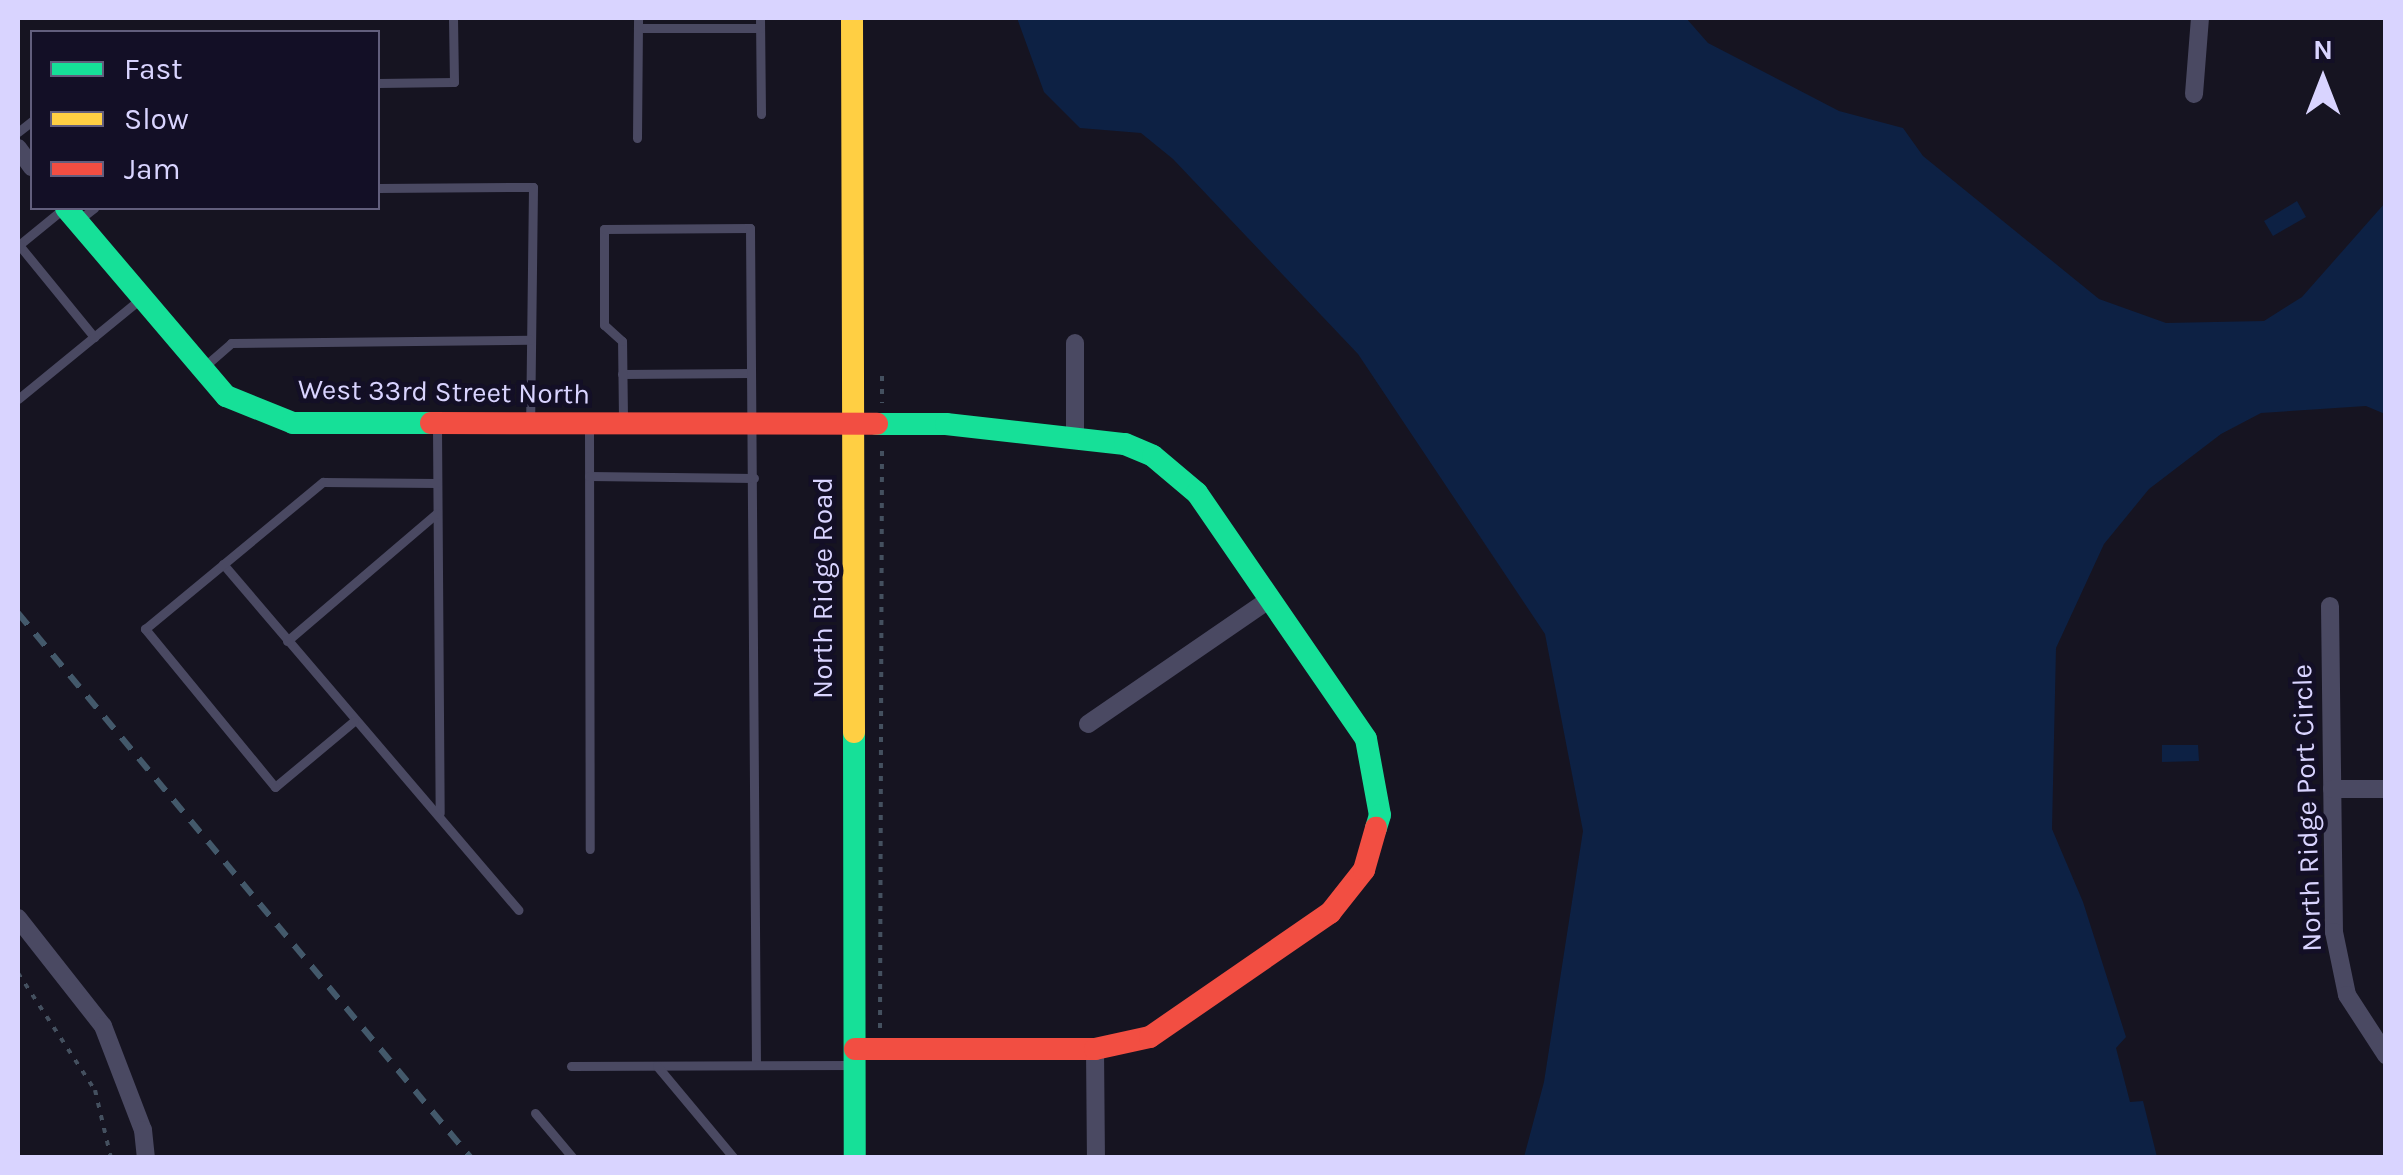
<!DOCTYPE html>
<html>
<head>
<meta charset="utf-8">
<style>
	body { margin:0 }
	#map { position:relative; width:2403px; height:1175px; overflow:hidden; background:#161421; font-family:Karla,sans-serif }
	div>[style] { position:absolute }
	.water>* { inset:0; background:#0d2144 }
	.path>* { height:4px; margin-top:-2px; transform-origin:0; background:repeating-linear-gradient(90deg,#44505f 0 5px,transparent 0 13px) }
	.lane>* { height:9px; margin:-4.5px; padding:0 4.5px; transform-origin:4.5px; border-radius:4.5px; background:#4a4962 }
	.street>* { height:18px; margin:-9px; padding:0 9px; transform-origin:9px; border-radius:9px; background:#4a4962 }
	.fast>* { height:22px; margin:-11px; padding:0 11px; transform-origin:11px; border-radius:11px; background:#16e098 }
	.slow>* { height:22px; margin:-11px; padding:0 11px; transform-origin:11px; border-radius:11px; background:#ffcf43 }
	.jam>* { height:22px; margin:-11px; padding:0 11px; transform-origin:11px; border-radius:11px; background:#f24e42 }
	.rail>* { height:6px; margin-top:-3px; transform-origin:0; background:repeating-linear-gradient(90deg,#43596b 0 15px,transparent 0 27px) }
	span { translate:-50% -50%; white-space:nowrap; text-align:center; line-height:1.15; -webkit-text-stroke:9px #130f26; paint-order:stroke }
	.street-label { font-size:28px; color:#d9d4ff }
	.frame { position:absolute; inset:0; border:20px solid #d9d4ff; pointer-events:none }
	.legend { position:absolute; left:30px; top:30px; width:350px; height:180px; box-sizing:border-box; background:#130f26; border:2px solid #625e7d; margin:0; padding:12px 18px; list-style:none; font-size:30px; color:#d9d4ff }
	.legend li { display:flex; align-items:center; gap:20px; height:50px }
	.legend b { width:50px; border:2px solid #625e7d }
	.north { position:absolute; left:2273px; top:30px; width:100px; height:100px; -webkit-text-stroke:8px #130f26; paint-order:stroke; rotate:0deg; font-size:28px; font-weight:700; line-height:40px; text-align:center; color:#d9d4ff }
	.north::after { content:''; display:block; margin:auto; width:35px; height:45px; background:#d9d4ff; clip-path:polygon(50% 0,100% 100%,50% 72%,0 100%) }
</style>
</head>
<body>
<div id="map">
	<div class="water">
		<div style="clip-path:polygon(1017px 18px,1686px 18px,1708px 43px,1839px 111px,1903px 128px,1923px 156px,2099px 299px,2166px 323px,2264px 321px,2302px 297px,2385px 203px,2385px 414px,2366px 406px,2261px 413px,2221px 434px,2149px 489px,2104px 544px,2056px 648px,2052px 829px,2083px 902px,2126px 1037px,2116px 1048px,2130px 1102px,2143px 1101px,2157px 1157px,1524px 1157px,1544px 1082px,1583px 831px,1545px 634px,1358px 354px,1173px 159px,1141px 133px,1080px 128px,1044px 92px)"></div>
		<div style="clip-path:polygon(2297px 201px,2306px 217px,2273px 236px,2264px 221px)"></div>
		<div style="clip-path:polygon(2162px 745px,2198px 745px,2199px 761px,2162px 762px)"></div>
	</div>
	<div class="path">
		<div style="left:882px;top:376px;width:27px;rotate:90deg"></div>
		<div style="left:18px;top:973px;width:140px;rotate:56.7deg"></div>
		<div style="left:95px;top:1090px;width:70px;rotate:76.8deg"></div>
		<div style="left:880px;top:1028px;width:581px;rotate:-89.8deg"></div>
	</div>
	<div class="lane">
		<div style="left:760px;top:18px;width:96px;rotate:89.4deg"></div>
		<div style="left:638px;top:28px;width:122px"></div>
		<div style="left:378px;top:83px;width:76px;rotate:-0.8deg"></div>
		<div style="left:454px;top:82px;width:64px;rotate:-90.9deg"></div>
		<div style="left:18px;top:132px;width:18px;rotate:-38deg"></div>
		<div style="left:637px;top:138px;width:120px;rotate:-89.5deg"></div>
		<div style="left:378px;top:188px;width:155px;rotate:-0.4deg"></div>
		<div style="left:533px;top:187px;width:236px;rotate:90.7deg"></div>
		<div style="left:63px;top:209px;width:57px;rotate:140.7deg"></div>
		<div style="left:19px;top:245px;width:119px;rotate:50.8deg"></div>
		<div style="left:80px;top:219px;width:18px;rotate:-38deg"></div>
		<div style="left:206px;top:365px;width:33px;rotate:-41deg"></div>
		<div style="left:231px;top:343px;width:299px;rotate:-0.6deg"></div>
		<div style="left:622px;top:374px;width:129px;rotate:-0.4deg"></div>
		<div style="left:18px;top:399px;width:156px;rotate:-39.3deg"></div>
		<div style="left:623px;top:419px;width:78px;rotate:-90.7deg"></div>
		<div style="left:622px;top:341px;width:24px;rotate:-138deg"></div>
		<div style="left:604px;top:325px;width:96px;rotate:-90deg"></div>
		<div style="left:604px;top:229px;width:146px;rotate:-0.4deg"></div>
		<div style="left:750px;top:228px;width:837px;rotate:89.59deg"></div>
		<div style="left:589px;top:427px;width:422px;rotate:89.9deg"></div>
		<div style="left:437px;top:428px;width:385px;rotate:89.6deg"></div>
		<div style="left:589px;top:476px;width:165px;rotate:0.7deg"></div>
		<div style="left:223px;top:564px;width:455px;rotate:49.5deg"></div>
		<div style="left:287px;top:641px;width:197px;rotate:-40.5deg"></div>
		<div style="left:354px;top:721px;width:103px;rotate:140.1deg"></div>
		<div style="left:275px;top:787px;width:205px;rotate:-129.4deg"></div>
		<div style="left:145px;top:629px;width:231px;rotate:-39.6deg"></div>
		<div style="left:323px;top:482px;width:114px;rotate:0.5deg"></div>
		<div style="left:571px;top:1066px;width:282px;rotate:-0.2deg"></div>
		<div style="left:657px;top:1066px;width:120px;rotate:50.1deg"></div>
		<div style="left:535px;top:1113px;width:59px;rotate:49.8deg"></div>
	</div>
	<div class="street">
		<div style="left:2194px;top:94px;width:76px;rotate:-85.5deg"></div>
		<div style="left:18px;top:148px;width:24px;rotate:54deg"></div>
		<div style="left:1075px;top:343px;width:93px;rotate:90deg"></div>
		<div style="left:2330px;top:606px;width:326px;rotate:89.3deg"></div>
		<div style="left:2334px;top:932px;width:64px;rotate:78.3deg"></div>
		<div style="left:2347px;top:995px;width:72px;rotate:57deg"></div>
		<div style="left:1088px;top:724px;width:221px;rotate:-34.5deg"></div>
		<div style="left:2332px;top:789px;width:54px"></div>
		<div style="left:18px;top:918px;width:137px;rotate:51.8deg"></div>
		<div style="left:103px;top:1026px;width:111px;rotate:69deg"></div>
		<div style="left:143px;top:1130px;width:28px;rotate:84deg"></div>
		<div style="left:1095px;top:1049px;width:109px;rotate:89.5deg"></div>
	</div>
	<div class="fast">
		<div style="left:66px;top:208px;width:247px;rotate:49.6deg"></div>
		<div style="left:226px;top:396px;width:72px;rotate:21.9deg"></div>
		<div style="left:293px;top:423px;width:138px"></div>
		<div style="left:877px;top:424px;width:69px"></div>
		<div style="left:946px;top:424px;width:180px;rotate:6.4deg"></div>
		<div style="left:1125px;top:444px;width:30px;rotate:23deg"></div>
		<div style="left:1153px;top:456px;width:57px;rotate:40.1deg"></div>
		<div style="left:1197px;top:493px;width:298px;rotate:55.5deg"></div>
		<div style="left:1366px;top:739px;width:77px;rotate:79.6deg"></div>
		<div style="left:1380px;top:815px;width:14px;rotate:107deg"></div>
		<div style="left:854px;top:732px;width:426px;rotate:89.9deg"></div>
	</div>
	<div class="slow">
		<div style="left:852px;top:18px;width:714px;rotate:89.84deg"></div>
	</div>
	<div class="jam">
		<div style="left:431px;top:423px;width:446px;rotate:0.1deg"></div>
		<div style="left:855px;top:1049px;width:240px"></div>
		<div style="left:1095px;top:1049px;width:56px;rotate:-12.3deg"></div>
		<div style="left:1150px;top:1037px;width:219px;rotate:-34.6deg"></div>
		<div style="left:1330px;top:913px;width:55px;rotate:-51.7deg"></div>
		<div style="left:1364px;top:870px;width:44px;rotate:-74.1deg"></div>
	</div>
	<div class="rail">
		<div style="left:18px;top:613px;width:709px;rotate:50.27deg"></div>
	</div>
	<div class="street-label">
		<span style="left:444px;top:392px;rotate:1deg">West 33rd Street North</span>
		<span style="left:823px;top:588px;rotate:-90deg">North Ridge Road</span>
		<span style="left:2307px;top:808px;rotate:-92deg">North Ridge Port Circle</span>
	</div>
	<div class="frame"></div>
	<ul class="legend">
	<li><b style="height:12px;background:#16e098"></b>Fast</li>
	<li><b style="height:12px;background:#ffcf43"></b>Slow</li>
	<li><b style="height:12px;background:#f24e42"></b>Jam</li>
	</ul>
	<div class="north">N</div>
</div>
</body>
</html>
